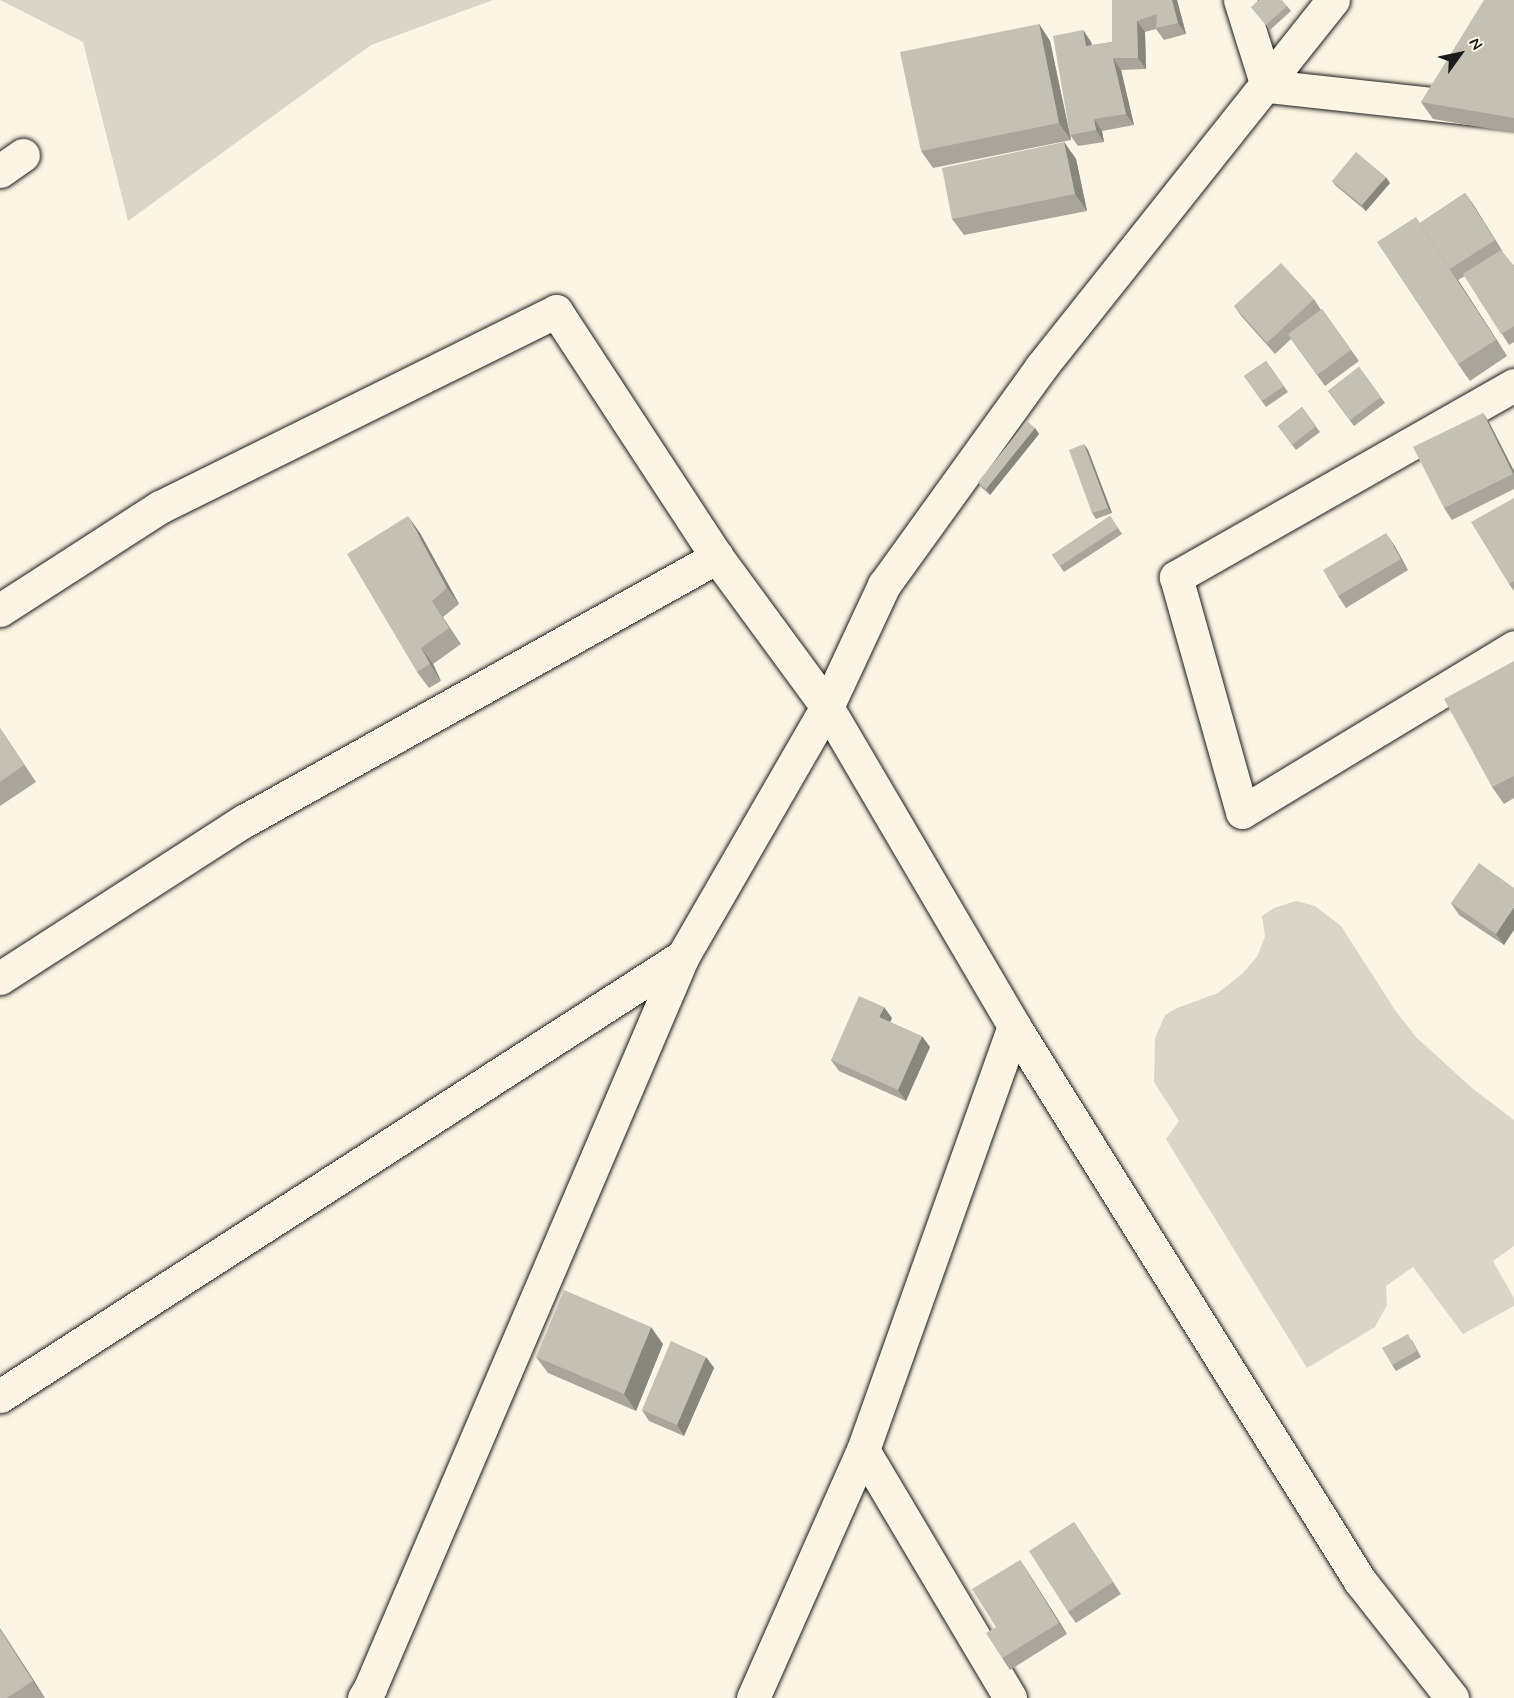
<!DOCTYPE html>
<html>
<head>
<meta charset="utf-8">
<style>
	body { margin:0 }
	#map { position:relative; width:1514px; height:1698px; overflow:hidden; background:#fcf5e5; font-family:Mynerve,sans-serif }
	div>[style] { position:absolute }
	.green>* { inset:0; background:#dbd5c8 }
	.roads { filter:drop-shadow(0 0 2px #1c1c1c) drop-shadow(0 0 2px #1c1c1c) }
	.street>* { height:33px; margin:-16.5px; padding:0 16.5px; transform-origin:16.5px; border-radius:16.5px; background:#fcf5e5 }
	.wall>* { inset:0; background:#a9a59a }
	.shaded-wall>* { inset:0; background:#89867d }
	.building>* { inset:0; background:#c4c0b3 }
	span { translate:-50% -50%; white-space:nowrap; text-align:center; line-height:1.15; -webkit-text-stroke:4.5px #fcf5e5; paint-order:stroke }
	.north { position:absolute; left:1430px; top:24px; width:60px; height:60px; -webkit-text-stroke:4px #fcf5e5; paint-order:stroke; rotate:57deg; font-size:16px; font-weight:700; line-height:24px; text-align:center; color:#1c1c1c }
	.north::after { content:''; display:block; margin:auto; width:21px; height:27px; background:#1c1c1c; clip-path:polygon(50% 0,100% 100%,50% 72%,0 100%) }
</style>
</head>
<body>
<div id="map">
	<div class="green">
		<div style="clip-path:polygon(0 0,493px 0,371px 45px,128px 221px,83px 42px)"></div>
		<div style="clip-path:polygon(1296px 901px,1315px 906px,1341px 926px,1395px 1010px,1416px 1037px,1472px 1088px,1514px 1120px,1514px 1246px,1493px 1261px,1514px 1298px,1514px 1306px,1463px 1334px,1413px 1267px,1386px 1286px,1387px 1305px,1375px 1327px,1307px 1368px,1166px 1139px,1179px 1121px,1154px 1082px,1155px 1038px,1165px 1015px,1177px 1008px,1218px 993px,1243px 973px,1258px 955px,1265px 936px,1262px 916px,1274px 908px)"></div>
	</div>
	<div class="roads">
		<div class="street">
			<div style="left:1240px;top:0;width:90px;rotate:72.6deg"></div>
			<div style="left:1267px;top:86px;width:248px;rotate:6.2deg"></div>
			<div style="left:0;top:171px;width:28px;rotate:-35deg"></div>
			<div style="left:1514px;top:385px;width:389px;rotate:150.4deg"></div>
			<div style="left:1176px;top:577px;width:244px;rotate:74.3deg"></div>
			<div style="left:1242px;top:812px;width:318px;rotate:-31.2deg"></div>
			<div style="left:0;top:610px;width:190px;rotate:-32.8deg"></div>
			<div style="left:160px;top:507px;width:442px;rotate:-26.3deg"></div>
			<div style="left:556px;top:311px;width:294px;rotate:56.8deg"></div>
			<div style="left:717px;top:557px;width:186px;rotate:53.7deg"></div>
			<div style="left:827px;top:707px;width:370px;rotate:59.6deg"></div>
			<div style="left:1014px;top:1026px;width:654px;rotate:58.06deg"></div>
			<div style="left:1360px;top:1581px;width:149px;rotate:51.8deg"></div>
			<div style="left:0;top:978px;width:290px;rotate:-32.8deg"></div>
			<div style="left:244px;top:821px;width:542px;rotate:-29.17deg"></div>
			<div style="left:0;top:1396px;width:812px;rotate:-32.79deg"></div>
			<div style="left:863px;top:1450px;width:288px;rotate:59.3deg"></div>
			<div style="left:364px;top:1698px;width:12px;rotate:-59deg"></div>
			<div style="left:370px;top:1688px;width:796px;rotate:-66.85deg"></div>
			<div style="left:683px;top:956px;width:288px;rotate:-60deg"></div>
			<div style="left:827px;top:707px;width:135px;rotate:-65deg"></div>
			<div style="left:884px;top:585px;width:269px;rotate:-54.2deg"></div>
			<div style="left:1041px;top:367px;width:469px;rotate:-51.5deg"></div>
			<div style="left:753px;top:1698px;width:271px;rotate:-66.1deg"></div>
			<div style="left:863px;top:1450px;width:450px;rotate:-70.4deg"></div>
		</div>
	</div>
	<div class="wall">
		<div style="clip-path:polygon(1112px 0,1177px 0,1186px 34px,1164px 40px,1156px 29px,1145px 32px,1146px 69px,1121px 70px,1134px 125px,1102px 131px,1104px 142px,1078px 146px,1070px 135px,1083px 30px,1091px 42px,1092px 45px,1112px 42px)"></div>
		<div style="clip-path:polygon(1514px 0,1514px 133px,1433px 119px,1421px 102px)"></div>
		<div style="clip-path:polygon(1287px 6px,1291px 11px,1270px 30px,1251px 7px)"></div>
		<div style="clip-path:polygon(1039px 24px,1050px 41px,1071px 140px,933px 168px,921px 151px)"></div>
		<div style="clip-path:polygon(1064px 142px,1076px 159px,1087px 211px,964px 235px,952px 219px)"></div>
		<div style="clip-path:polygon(1332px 181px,1390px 183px,1366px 211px,1336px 186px)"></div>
		<div style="clip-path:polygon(1465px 193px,1503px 252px,1502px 252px,1514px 266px,1514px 342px,1509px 345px,1465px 276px,1458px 280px,1507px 356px,1470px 381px,1458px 364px,1420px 223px)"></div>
		<div style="clip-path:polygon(1314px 299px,1321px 310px,1322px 309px,1359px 361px,1325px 386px,1291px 339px,1275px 354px,1242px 317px,1234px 306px)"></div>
		<div style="clip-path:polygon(1266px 361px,1288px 392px,1266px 407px,1244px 376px)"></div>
		<div style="clip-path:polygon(1359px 367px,1385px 403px,1354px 426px,1328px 391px)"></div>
		<div style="clip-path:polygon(1302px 407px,1320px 432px,1296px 450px,1278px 426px)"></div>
		<div style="clip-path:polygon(1483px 413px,1490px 424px,1514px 471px,1514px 489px,1452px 520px,1444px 508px)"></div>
		<div style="clip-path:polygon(1035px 428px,1039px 434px,990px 495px,982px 488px,978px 482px)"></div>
		<div style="clip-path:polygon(1084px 444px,1088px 450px,1112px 513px,1096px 519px,1092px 513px)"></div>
		<div style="clip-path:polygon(1514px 498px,1514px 591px,1509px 584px)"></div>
		<div style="clip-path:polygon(1110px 516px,1122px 534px,1064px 572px,1052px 555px)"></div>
		<div style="clip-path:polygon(420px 533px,459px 604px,443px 617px,461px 644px,433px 664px,441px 681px,429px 688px,417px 672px)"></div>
		<div style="clip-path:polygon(1394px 545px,1408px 570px,1346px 608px,1338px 596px)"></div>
		<div style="clip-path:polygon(1514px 661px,1514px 798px,1504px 804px,1492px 787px)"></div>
		<div style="clip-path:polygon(0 728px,36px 782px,0 806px)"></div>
		<div style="clip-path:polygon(1514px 888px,1504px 945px,1459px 915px,1451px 903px)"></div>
		<div style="clip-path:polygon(892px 1018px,890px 1022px,930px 1047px,906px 1101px,839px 1071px,831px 1060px)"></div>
		<div style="clip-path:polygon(1412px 1340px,1421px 1357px,1396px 1371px,1392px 1365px)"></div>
		<div style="clip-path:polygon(663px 1344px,636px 1411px,548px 1373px,536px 1357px)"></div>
		<div style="clip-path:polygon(706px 1357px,714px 1368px,684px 1436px,649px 1421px,642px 1410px)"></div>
		<div style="clip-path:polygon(1074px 1522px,1121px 1594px,1076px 1623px,1068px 1612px)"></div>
		<div style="clip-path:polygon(1020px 1560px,1067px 1634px,1010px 1670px,1002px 1658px,996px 1627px)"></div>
		<div style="clip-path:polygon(0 1628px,45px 1698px,0 1698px)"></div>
	</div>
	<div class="shaded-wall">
		<div style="clip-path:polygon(1172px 0,1177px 0,1186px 34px,1178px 23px)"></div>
		<div style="clip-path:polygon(1137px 21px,1145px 32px,1146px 69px,1138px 58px)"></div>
		<div style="clip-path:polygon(1039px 24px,1050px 41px,1071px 140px,1059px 123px)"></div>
		<div style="clip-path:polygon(1083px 30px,1091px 42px,1094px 57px,1086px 46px)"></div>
		<div style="clip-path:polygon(1113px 58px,1121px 70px,1134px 125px,1126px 114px)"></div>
		<div style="clip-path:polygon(1094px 119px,1102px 131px,1104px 142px,1096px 130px)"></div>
		<div style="clip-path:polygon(1064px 142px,1076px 159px,1087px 211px,1075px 194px)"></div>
		<div style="clip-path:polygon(1386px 177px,1390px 183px,1366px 211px,1362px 205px)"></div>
		<div style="clip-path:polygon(1465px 193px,1473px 204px,1503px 252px,1495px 240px)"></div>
		<div style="clip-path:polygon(1450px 269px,1458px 280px,1507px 356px,1496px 340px)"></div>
		<div style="clip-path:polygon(1483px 413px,1490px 424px,1514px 471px,1514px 475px)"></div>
		<div style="clip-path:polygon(1035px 428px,1039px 434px,990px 495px,986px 489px)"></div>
		<div style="clip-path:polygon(1084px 444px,1088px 450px,1112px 513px,1108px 508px)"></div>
		<div style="clip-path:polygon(408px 516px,420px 533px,459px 604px,447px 588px)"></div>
		<div style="clip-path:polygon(1386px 533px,1394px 545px,1408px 570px,1401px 559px)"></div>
		<div style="clip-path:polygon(421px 648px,433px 664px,441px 681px,430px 664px)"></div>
		<div style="clip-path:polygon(1514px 907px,1514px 930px,1504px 945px,1496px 934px)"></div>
		<div style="clip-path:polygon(884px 1007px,892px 1018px,887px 1028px,879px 1017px)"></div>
		<div style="clip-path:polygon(922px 1036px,930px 1047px,906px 1101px,898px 1090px)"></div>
		<div style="clip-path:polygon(651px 1327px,663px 1344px,636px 1411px,624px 1394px)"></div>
		<div style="clip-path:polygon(706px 1357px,714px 1368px,684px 1436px,677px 1425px)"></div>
		<div style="clip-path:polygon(1020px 1560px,1028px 1572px,1067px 1634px,1059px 1623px)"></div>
		<div style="clip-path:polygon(0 1628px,45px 1698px,33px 1681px)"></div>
	</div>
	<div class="building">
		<div style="clip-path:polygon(1112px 0,1172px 0,1178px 23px,1156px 28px,1157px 14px,1137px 21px,1138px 58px,1113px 58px,1126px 114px,1094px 119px,1096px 130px,1070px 135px,1053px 36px,1083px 30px,1086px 46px,1112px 42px)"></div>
		<div style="clip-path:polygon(1259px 0,1282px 0,1287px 6px,1266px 25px,1251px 7px)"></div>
		<div style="clip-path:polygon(1484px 0,1514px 0,1514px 118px,1421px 102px)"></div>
		<div style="clip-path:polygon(1039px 24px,1059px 123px,921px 151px,900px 52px)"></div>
		<div style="clip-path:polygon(1064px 142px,1075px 194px,952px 219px,942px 168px)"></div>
		<div style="clip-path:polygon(1356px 152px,1386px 177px,1362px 205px,1332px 181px)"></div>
		<div style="clip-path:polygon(1465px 193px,1495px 240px,1450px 269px,1420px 223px)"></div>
		<div style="clip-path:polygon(1416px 217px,1496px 340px,1458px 364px,1377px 242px)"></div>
		<div style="clip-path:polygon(1501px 250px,1514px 266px,1514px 326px,1501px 334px,1463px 274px)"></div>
		<div style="clip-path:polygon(1281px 263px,1314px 299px,1267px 343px,1234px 306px)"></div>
		<div style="clip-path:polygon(1322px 309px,1351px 350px,1317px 375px,1288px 334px)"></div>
		<div style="clip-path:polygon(1266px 361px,1284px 386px,1262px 401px,1244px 376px)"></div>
		<div style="clip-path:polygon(1359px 367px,1381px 397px,1350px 420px,1328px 391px)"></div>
		<div style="clip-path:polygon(1302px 407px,1316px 426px,1292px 445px,1278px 426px)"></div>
		<div style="clip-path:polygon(1483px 413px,1513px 474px,1444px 508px,1413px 447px)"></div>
		<div style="clip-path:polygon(1027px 421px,1035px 428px,986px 489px,978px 482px)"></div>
		<div style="clip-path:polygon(1084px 444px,1108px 508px,1092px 513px,1069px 450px)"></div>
		<div style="clip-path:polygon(1514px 498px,1514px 581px,1509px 584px,1471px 522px)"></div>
		<div style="clip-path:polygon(408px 516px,447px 588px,432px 601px,449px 628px,421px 648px,430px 664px,417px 672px,347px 554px)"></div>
		<div style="clip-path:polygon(1110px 516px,1118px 528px,1060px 566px,1052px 555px)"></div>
		<div style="clip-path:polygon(1386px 533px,1401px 559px,1338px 596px,1323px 570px)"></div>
		<div style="clip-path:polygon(1514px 661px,1514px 776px,1492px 787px,1444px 699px)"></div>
		<div style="clip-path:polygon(0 729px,24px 765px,0 782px)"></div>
		<div style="clip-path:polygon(1479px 863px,1514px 888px,1514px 907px,1496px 934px,1451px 903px)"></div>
		<div style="clip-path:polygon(859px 996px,884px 1007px,879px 1017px,922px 1036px,898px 1090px,831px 1060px)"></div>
		<div style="clip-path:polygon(564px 1290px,651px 1327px,624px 1394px,536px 1357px)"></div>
		<div style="clip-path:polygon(1408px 1334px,1417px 1351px,1392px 1365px,1382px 1348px)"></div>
		<div style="clip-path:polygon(671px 1341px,706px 1357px,677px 1425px,642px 1410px)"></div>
		<div style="clip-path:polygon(1074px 1522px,1113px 1582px,1068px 1612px,1029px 1551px)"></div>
		<div style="clip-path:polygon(1020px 1560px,1059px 1623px,1002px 1658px,986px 1633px,996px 1627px,972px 1589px)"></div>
		<div style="clip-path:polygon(0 1630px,33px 1681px,7px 1698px,0 1698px)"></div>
	</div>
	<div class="north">N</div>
</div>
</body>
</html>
